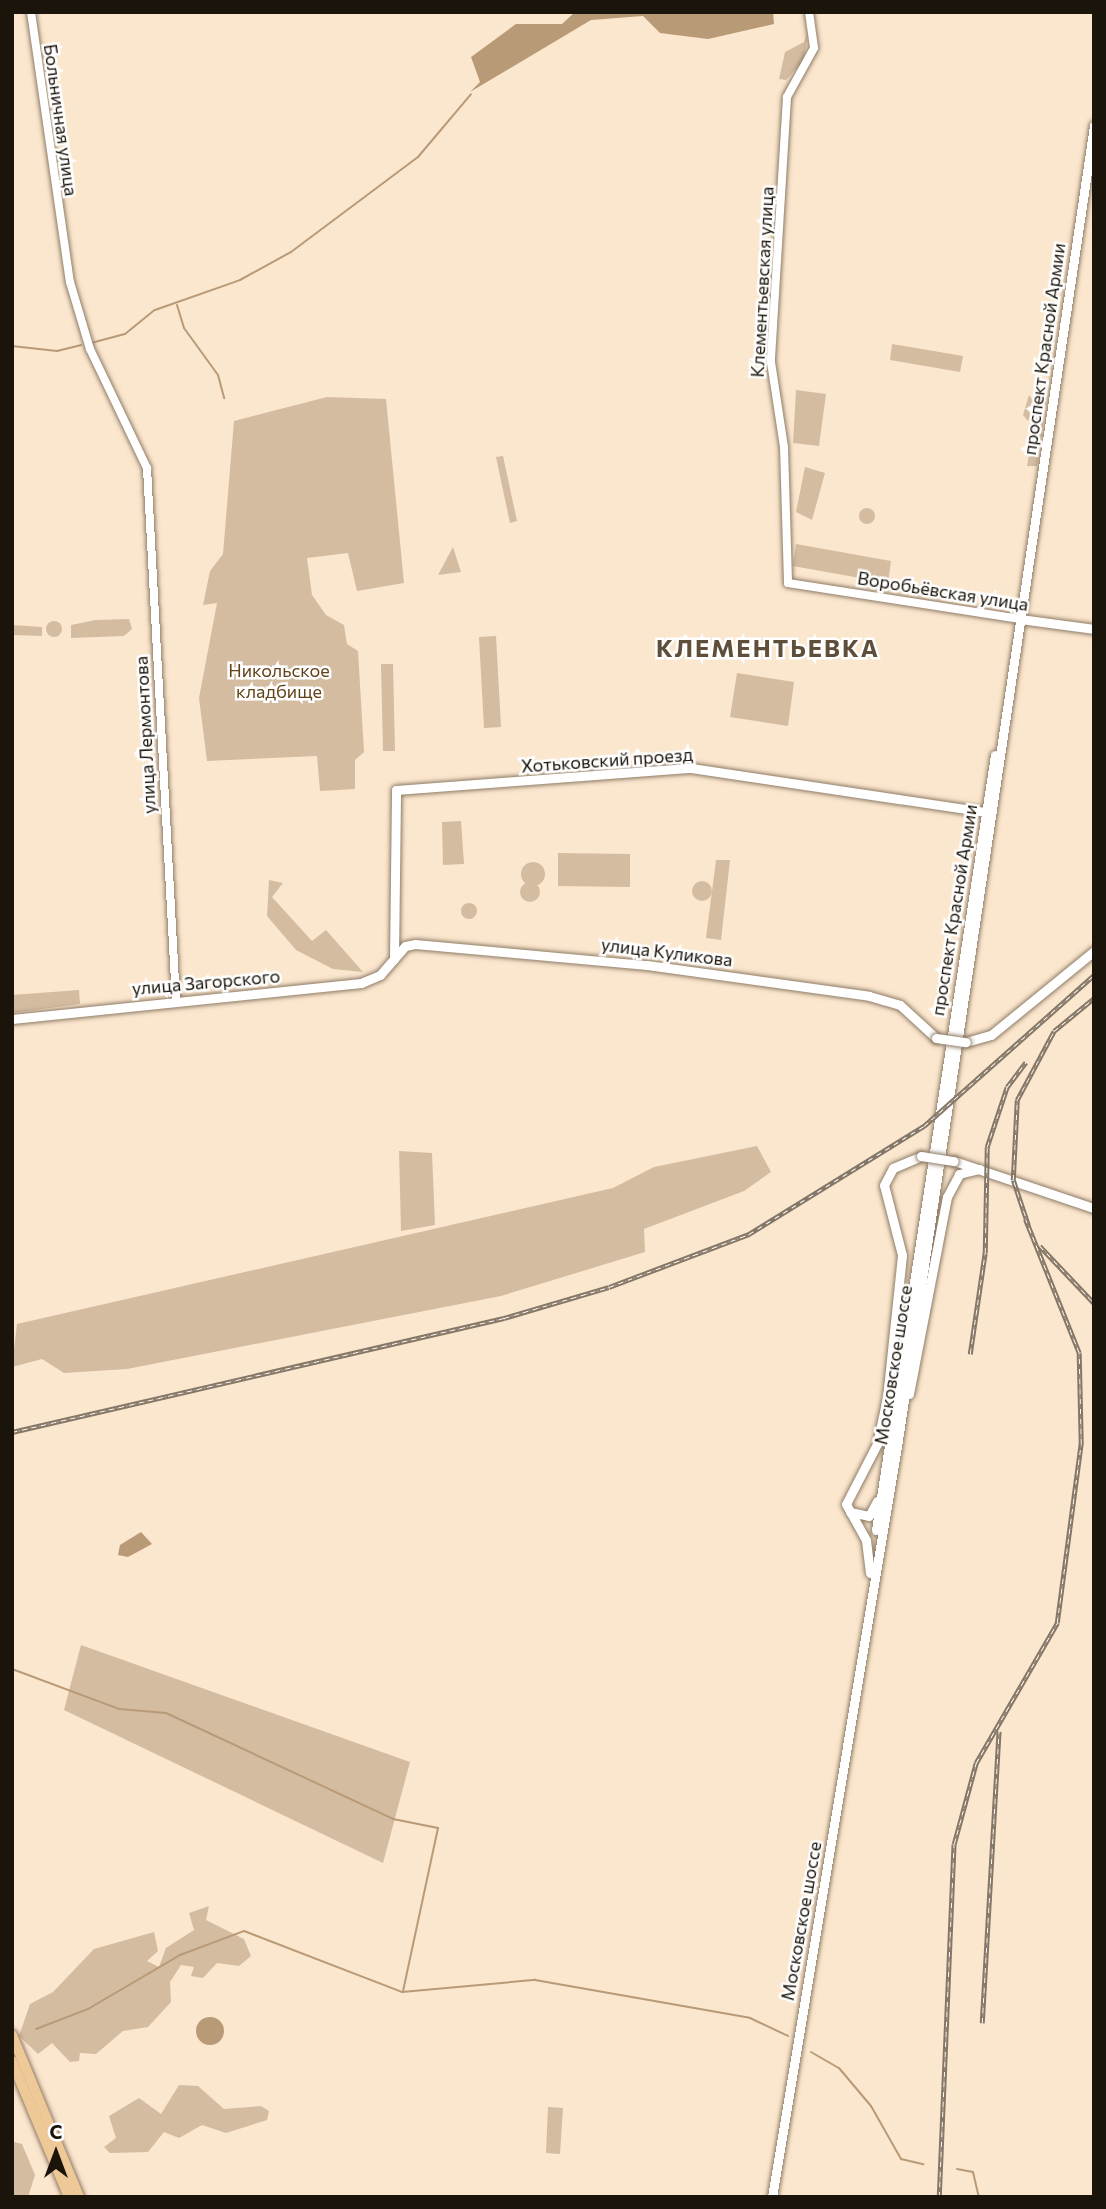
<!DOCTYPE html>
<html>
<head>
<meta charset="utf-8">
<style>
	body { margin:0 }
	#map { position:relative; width:1106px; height:2209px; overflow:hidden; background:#fbe6ce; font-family:Commissioner,sans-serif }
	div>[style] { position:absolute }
	.green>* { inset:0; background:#d4bca1 }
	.round { border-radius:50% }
	.water>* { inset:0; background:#b99a77 }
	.stream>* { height:2px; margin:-1px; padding:0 1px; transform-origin:1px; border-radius:1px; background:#b99a77 }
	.roads { filter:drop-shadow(0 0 2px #8f7c66) drop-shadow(0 0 2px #8f7c66) }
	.tertiary>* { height:8px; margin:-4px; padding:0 4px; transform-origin:4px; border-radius:4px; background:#fff }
	.secondary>* { height:9px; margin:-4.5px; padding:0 4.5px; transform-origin:4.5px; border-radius:4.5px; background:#fff }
	.primary>* { height:10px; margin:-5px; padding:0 5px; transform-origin:5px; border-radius:5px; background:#efc897 }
	.rail>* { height:4.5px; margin-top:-2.25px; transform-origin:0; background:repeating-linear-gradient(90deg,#fff 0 5px,#857767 0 10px); box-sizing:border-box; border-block:2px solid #857767 }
	.bridges { filter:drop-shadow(0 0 2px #8f7c66) drop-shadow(0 0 2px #8f7c66) }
	.secondary-bridge>* { height:9px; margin:-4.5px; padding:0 4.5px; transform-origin:4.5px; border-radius:4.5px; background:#fff }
	span { translate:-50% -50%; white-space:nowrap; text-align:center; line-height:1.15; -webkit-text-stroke:5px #fff; paint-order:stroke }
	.street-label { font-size:18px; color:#1b140b }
	.park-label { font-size:18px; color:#624218 }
	.district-label { font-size:24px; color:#5f4e39; font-weight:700; letter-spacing:2px }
	.frame { position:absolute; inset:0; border:14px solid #1b140b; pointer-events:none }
	.north { position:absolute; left:21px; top:2118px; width:70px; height:70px; -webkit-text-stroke:5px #fff; paint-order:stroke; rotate:0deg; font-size:19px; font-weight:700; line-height:28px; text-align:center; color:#1b140b }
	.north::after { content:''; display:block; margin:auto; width:24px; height:32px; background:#1b140b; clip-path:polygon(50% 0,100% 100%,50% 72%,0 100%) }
</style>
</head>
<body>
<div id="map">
	<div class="green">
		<div style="clip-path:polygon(808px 32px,804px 60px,786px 80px,779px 79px,785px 52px,804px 42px)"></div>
		<div style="clip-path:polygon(892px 344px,963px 356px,960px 372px,890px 360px)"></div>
		<div style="clip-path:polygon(796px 390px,826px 394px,819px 446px,793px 443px)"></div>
		<div style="clip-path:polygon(1029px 395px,1036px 404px,1028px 421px,1023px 415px)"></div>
		<div style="clip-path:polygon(327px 397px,386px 399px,404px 583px,357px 591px,348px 553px,307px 558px,312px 595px,326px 615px,344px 625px,347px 644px,358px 651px,364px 752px,355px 760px,355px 789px,320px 791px,317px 756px,207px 761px,199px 698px,217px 603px,203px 605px,210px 571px,223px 554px,234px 421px)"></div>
		<div style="clip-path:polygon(1047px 397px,1037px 466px,1027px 466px,1038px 402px)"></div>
		<div style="clip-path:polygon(503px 456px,517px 521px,510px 523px,496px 457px)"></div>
		<div style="clip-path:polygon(805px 467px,825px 473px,812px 520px,796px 512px)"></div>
		<div class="round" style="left:859px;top:508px;width:16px;height:16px"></div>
		<div style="clip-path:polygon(796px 544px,891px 561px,888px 583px,793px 566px)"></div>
		<div style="clip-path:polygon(453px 547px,461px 572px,438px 575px)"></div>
		<div style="clip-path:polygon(96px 620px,129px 619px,132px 629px,124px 636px,71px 638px,71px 625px)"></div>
		<div class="round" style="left:46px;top:621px;width:16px;height:16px"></div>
		<div style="clip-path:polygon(12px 625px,42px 627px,42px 636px,12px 635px)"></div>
		<div style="clip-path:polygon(496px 636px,501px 727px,484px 728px,479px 637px)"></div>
		<div style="clip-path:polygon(381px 664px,393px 664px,395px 751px,383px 751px)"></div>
		<div style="clip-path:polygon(737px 673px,794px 682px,788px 726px,730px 717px)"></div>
		<div style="clip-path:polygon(461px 821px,464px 864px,443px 865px,442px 822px)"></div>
		<div style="clip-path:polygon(558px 853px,630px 854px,630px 887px,558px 886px)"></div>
		<div style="clip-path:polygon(716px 860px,730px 860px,721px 940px,706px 938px)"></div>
		<div class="round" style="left:521px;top:862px;width:24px;height:24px"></div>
		<div style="clip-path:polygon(269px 880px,283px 883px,272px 897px,312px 941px,326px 930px,363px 972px,333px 969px,296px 950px,267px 916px)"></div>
		<div class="round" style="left:692px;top:881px;width:20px;height:20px"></div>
		<div class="round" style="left:520px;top:882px;width:20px;height:20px"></div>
		<div class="round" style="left:461px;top:903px;width:16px;height:16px"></div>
		<div style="clip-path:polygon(79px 990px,80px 1004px,12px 1013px,12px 995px)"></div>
		<div style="clip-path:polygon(757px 1146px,771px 1172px,744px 1191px,644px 1229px,645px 1252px,501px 1296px,127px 1369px,64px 1373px,42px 1359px,12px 1367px,17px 1324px,613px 1188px,654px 1167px)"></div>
		<div style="clip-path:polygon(399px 1151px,432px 1153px,435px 1225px,401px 1231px)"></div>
		<div style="clip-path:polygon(81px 1645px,410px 1762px,383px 1863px,64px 1710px)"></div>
		<div style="clip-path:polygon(209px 1906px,206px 1920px,244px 1939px,251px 1956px,239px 1966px,217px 1963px,203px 1978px,191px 1976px,194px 1967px,181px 1965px,170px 1982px,171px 2002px,148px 2027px,123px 2031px,96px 2054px,80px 2053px,79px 2061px,70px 2062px,52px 2043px,38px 2054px,19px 2036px,30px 2004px,53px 1992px,94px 1949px,154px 1932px,158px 1951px,147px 1961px,159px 1967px,166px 1948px,194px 1930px,189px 1913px)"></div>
		<div style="clip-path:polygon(179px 2085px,198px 2086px,224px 2109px,261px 2106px,269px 2111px,267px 2120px,226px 2133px,202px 2125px,179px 2138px,164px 2132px,148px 2152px,110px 2153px,104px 2147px,116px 2138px,109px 2116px,139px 2098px,161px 2114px)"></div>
		<div style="clip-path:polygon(548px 2107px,563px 2108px,560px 2154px,546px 2153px)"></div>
		<div style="clip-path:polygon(14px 2142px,22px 2144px,35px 2175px,28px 2197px,12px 2197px)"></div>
	</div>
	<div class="water">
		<div style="clip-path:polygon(575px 12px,773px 12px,774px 24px,708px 39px,660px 33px,643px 16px,591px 20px,470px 92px,480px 82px,471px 57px,516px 24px,562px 24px)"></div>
		<div style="clip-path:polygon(141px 1532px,152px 1544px,128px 1557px,118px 1555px,120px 1545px)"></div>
		<div class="round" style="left:196px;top:2017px;width:28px;height:28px"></div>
	</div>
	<div class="stream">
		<div style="left:177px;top:305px;width:24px;rotate:73deg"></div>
		<div style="left:184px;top:328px;width:58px;rotate:54.1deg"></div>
		<div style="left:218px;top:375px;width:24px;rotate:75deg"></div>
		<div style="left:91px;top:343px;width:35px;rotate:-15deg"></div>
		<div style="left:125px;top:334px;width:38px;rotate:-39deg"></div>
		<div style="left:155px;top:310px;width:90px;rotate:-19.4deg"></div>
		<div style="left:240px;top:280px;width:58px;rotate:-28.8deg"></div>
		<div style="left:291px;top:252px;width:159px;rotate:-36.8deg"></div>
		<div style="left:418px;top:157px;width:82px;rotate:-49.9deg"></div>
		<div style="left:12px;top:346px;width:45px;rotate:6.3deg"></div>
		<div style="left:57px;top:351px;width:25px;rotate:-14deg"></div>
		<div style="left:12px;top:1669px;width:114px;rotate:20.5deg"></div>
		<div style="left:119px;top:1709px;width:47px;rotate:4.9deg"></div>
		<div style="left:166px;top:1713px;width:251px;rotate:25deg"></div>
		<div style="left:393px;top:1819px;width:46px;rotate:11.3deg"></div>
		<div style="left:438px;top:1828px;width:167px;rotate:102.1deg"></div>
		<div style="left:36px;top:2029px;width:56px;rotate:-21deg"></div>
		<div style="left:88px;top:2009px;width:107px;rotate:-30.4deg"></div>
		<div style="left:180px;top:1955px;width:68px;rotate:-20.6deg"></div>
		<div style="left:244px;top:1931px;width:169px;rotate:21.1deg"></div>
		<div style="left:402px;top:1992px;width:134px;rotate:-5.2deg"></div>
		<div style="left:535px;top:1980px;width:218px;rotate:10deg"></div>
		<div style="left:750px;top:2018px;width:42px;rotate:25.3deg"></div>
		<div style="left:811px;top:2052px;width:32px;rotate:30deg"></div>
		<div style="left:839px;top:2068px;width:50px;rotate:49.9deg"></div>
		<div style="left:871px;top:2106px;width:61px;rotate:60.5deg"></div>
		<div style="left:901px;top:2159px;width:23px;rotate:13deg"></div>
		<div style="left:957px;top:2169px;width:16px;rotate:11deg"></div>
		<div style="left:973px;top:2172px;width:26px;rotate:77deg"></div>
	</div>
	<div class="roads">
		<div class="tertiary">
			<div style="left:31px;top:12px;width:273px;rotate:81.8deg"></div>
			<div style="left:70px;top:282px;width:70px;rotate:73.4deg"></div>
			<div style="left:90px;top:349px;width:132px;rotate:64.4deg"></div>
			<div style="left:147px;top:468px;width:533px;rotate:86.88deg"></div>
			<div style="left:809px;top:12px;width:36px;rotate:82deg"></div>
			<div style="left:814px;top:48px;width:56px;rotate:118.9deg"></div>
			<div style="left:787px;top:97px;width:265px;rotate:93.5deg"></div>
			<div style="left:771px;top:362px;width:86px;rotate:81.3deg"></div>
			<div style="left:784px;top:447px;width:136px;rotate:88.3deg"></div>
			<div style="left:788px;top:583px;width:235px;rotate:8.8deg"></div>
		</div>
		<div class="secondary">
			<div style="left:1020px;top:619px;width:75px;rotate:7.7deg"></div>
			<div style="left:394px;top:959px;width:169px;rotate:-89.3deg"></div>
			<div style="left:396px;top:790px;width:296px;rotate:-4.3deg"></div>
			<div style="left:691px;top:768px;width:297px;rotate:8.5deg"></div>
			<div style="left:12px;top:1019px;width:351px;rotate:-5.9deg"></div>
			<div style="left:361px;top:983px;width:21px;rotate:-23deg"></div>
			<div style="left:380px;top:975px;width:38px;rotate:-49deg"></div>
			<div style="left:405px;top:946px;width:10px;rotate:-11deg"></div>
			<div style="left:415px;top:944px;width:233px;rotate:5.2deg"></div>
			<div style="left:647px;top:965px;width:224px;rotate:7.9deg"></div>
			<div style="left:869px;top:996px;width:32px;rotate:16deg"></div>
			<div style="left:900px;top:1005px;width:49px;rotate:42.5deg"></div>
			<div style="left:966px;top:1042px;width:26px;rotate:-16deg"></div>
			<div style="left:991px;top:1035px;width:133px;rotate:-39.2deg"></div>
			<div style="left:954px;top:1161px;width:148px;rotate:18.6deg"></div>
			<div style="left:909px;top:1394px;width:201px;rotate:-79.1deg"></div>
			<div style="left:947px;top:1197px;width:26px;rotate:-62deg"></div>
			<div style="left:959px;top:1174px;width:21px;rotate:-14deg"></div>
			<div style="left:850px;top:1512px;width:19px;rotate:12deg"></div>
			<div style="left:869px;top:1516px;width:17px;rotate:-62deg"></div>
			<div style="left:876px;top:1530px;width:784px;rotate:-81.27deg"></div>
			<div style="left:870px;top:1573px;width:33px;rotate:-97deg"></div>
			<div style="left:866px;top:1540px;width:41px;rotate:-119.1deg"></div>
			<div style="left:846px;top:1504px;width:68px;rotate:-62.7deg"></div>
			<div style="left:877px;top:1444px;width:47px;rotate:-77.7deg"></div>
			<div style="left:887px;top:1398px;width:144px;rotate:-84deg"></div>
			<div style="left:902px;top:1255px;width:72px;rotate:-104.4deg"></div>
			<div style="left:884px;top:1185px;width:19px;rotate:-62deg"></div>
			<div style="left:893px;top:1168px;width:30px;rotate:-23deg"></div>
			<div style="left:772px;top:2197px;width:767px;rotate:-80.55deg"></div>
			<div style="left:898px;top:1440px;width:1329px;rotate:-81.52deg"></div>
		</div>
		<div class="primary">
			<div style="left:12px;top:2035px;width:175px;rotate:67.5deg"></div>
			<div style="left:12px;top:2061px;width:147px;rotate:67.3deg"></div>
		</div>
	</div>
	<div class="rail">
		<div style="left:1028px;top:1225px;width:47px;rotate:-108.4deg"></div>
		<div style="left:1013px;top:1180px;width:80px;rotate:-87.1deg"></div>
		<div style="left:1017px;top:1100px;width:78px;rotate:-61.8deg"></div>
		<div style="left:1054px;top:1031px;width:52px;rotate:-39.5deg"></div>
		<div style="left:1040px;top:1246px;width:79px;rotate:46.5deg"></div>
		<div style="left:970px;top:1354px;width:102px;rotate:-81.6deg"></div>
		<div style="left:985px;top:1253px;width:106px;rotate:-88.9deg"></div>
		<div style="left:987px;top:1147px;width:63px;rotate:-71.6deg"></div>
		<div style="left:1007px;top:1087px;width:31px;rotate:-53deg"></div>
		<div style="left:12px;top:1432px;width:505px;rotate:-13.05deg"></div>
		<div style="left:504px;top:1318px;width:109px;rotate:-16.4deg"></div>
		<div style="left:609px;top:1287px;width:150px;rotate:-20.7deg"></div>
		<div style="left:749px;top:1234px;width:206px;rotate:-31.7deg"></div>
		<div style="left:924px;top:1126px;width:227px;rotate:-41.6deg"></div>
		<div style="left:982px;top:2023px;width:292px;rotate:-86.7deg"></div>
		<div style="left:939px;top:2197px;width:353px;rotate:-87.6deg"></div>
		<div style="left:954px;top:1844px;width:84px;rotate:-74.8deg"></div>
		<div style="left:976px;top:1763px;width:162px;rotate:-59.9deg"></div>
		<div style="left:1057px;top:1623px;width:181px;rotate:-82.4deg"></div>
		<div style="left:1081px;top:1444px;width:91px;rotate:-91.3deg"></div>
		<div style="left:1079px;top:1353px;width:144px;rotate:-111.9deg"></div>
	</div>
	<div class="bridges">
		<div class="secondary-bridge">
			<div style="left:936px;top:1038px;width:30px;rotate:8deg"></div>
			<div style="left:921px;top:1156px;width:33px;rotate:9deg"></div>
		</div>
	</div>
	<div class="street-label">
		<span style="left:61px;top:120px;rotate:82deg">Больничная улица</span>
		<span style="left:762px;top:282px;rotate:-87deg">Клементьевская улица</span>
		<span style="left:1044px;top:349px;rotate:-82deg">проспект Красной Армии</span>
		<span style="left:943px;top:591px;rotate:9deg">Воробьёвская улица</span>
		<span style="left:145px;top:735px;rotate:-93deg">улица Лермонтова</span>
		<span style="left:607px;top:760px;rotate:-4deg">Хотьковский проезд</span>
		<span style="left:954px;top:910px;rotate:-81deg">проспект Красной Армии</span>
		<span style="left:667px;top:952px;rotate:7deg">улица Куликова</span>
		<span style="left:206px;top:982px;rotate:-5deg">улица Загорского</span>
		<span style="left:893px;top:1365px;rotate:-81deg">Московское шоссе</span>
		<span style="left:801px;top:1921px;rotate:-80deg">Московское шоссе</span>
	</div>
	<div class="park-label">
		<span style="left:279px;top:681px">Никольское<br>кладбище</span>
	</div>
	<div class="district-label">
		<span style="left:768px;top:648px">КЛЕМЕНТЬЕВКА</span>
	</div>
	<div class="frame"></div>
	<div class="north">С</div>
</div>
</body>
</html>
